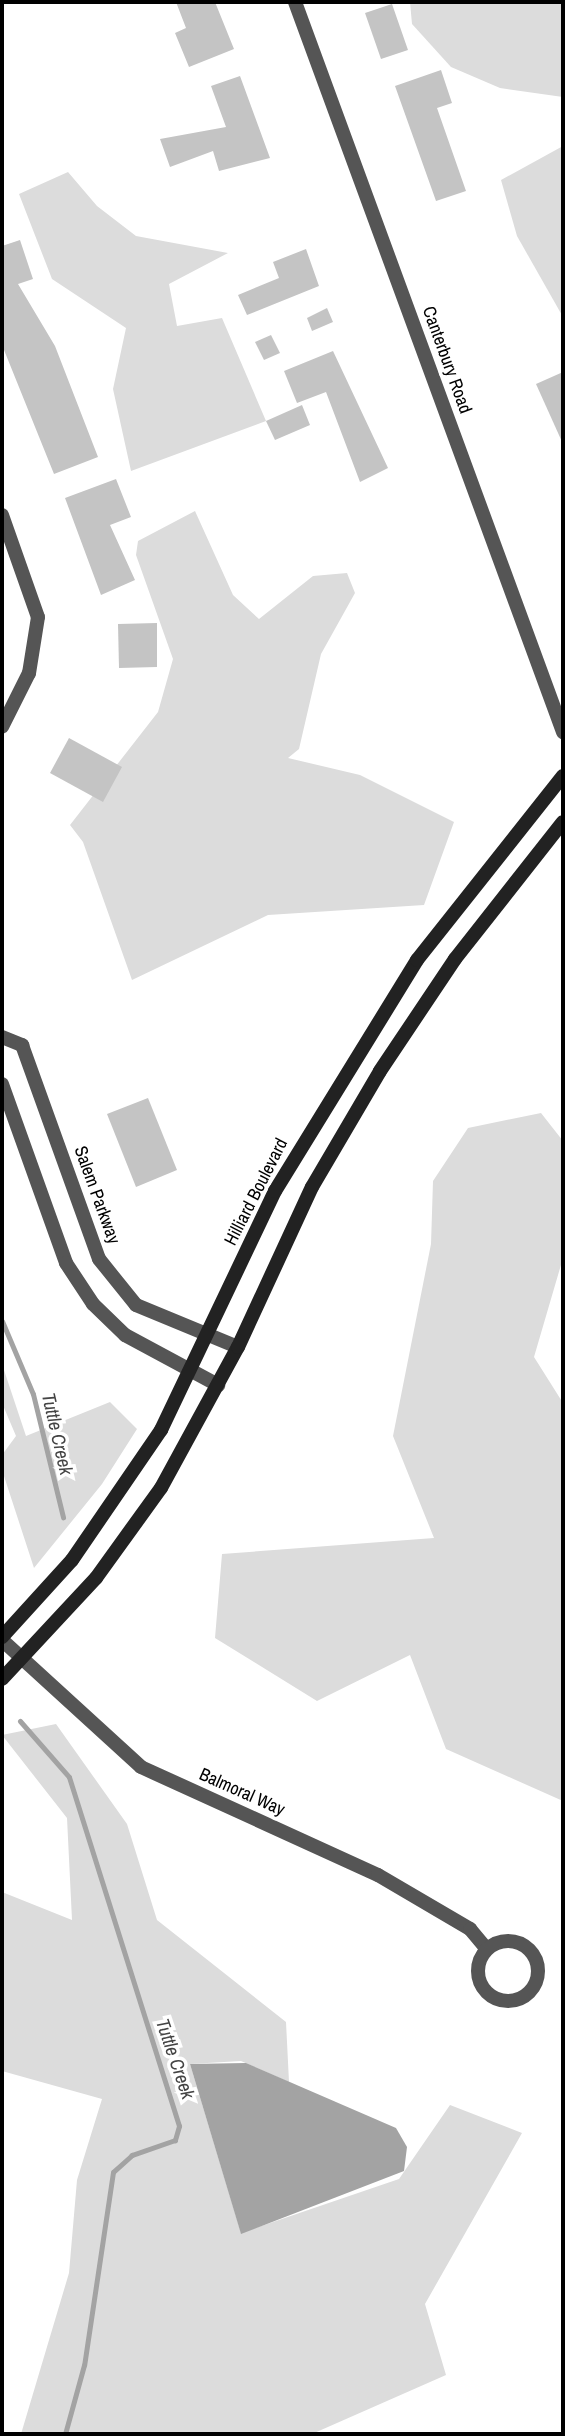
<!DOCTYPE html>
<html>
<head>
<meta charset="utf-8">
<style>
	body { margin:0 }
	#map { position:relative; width:565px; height:2436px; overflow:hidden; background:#fff; font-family:"Archivo Narrow",sans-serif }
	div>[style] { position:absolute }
	.green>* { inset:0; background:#dcdcdc }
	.water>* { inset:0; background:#a3a3a3 }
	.stream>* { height:5px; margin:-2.5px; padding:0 2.5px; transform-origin:2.5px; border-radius:2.5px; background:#a3a3a3 }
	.building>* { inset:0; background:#c4c4c4 }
	.minor>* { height:14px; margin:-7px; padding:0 7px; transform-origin:7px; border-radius:7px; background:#555 }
	.minor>.ring { margin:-7px; padding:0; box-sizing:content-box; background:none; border:14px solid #555; border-radius:50% }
	.tertiary>* { height:14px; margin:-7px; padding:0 7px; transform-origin:7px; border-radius:7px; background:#555 }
	.secondary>* { height:14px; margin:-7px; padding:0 7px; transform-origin:7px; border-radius:7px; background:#222 }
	span { translate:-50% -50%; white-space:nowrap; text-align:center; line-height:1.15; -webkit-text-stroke:7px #fff; paint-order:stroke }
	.street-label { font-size:18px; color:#000 }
	.water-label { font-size:19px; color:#444; font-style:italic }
	.frame { position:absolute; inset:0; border:4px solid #000; pointer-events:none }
</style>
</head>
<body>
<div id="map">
	<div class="green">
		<div style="clip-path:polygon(410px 2px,563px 2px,563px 97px,500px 88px,451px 67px,412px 24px)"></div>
		<div style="clip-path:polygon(563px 146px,563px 317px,517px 236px,501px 180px)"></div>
		<div style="clip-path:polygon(68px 172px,97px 206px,136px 236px,228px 253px,169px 284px,177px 326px,222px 318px,266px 421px,131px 471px,113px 389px,126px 328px,52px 279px,19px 194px)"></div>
		<div style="clip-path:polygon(195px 511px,233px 595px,259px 619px,313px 576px,347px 573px,355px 593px,321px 654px,299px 749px,288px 758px,360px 775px,454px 822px,424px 905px,268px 915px,132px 980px,83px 842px,70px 825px,158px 712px,173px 659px,136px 555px,138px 541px)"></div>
		<div style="clip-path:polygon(541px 1113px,563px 1141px,563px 1258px,534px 1357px,563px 1403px,563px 1801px,446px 1749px,410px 1655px,317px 1701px,215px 1638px,222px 1554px,434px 1538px,393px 1436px,431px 1244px,433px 1181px,468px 1128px)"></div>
		<div style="clip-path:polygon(2px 1364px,26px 1436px,110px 1402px,137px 1429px,102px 1484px,34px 1568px,2px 1470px,2px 1455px,16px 1436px,2px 1403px)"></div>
		<div style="clip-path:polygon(56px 1724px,127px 1824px,157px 1920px,286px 2022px,289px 2082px,241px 2061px,190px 2064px,241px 2233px,399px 2179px,450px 2105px,522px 2133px,425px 2304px,446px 2375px,312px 2434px,21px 2434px,69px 2273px,77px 2180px,102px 2099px,2px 2071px,2px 1892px,72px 1920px,67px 1818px,2px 1735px)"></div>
	</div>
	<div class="water">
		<div style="clip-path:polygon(246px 2063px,396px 2128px,407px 2147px,404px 2171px,241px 2234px,190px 2064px)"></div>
	</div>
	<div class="stream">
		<div style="left:2px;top:1321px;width:79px;rotate:67deg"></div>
		<div style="left:33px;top:1394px;width:127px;rotate:76.3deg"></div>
		<div style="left:20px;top:1721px;width:74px;rotate:48.8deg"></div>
		<div style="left:69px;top:1777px;width:366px;rotate:72.5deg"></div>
		<div style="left:179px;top:2126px;width:15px;rotate:106deg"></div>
		<div style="left:175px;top:2140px;width:46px;rotate:160.8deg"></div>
		<div style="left:132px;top:2155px;width:25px;rotate:138deg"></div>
		<div style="left:113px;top:2172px;width:195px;rotate:98.5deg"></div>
		<div style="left:84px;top:2365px;width:72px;rotate:105.4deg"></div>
	</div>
	<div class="building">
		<div style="clip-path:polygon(176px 2px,215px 2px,234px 49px,189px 67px,175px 33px,186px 28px)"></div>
		<div style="clip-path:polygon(392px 4px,408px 50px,381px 59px,365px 13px)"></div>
		<div style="clip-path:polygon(441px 70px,452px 103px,437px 108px,466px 191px,436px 201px,395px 86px)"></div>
		<div style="clip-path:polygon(240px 76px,270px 158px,219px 171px,213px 151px,170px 167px,160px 139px,226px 127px,211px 86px)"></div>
		<div style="clip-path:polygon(20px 240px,33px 279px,18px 284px,55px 346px,98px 457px,54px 474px,2px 345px,2px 246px)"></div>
		<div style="clip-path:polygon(306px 249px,319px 286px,247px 315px,238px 295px,279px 278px,273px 262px)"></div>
		<div style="clip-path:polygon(327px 308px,333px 322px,312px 331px,307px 318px)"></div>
		<div style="clip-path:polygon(271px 335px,280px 353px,264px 360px,255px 342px)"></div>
		<div style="clip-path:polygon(333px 351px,388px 468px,360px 482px,326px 392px,297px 403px,284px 371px)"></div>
		<div style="clip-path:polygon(563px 372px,563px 444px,536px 384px)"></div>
		<div style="clip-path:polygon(302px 405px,310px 425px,275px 440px,266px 421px)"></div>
		<div style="clip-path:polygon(116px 479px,131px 517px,110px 525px,135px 580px,101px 595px,65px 498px)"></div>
		<div style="clip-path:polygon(157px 623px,157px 667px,119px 668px,118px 624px)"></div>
		<div style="clip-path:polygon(69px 738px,122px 767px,103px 802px,50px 773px)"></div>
		<div style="clip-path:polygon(148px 1098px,177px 1170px,136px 1187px,107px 1114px)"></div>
	</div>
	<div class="minor">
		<div style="left:2px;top:515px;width:108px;rotate:70.6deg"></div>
		<div style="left:38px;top:617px;width:57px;rotate:99.1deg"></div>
		<div style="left:29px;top:673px;width:60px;rotate:116.6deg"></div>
		<div style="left:2px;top:1037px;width:22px;rotate:22deg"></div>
		<div style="left:22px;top:1045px;width:227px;rotate:70.2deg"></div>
		<div style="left:99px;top:1259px;width:59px;rotate:51.2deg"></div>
		<div style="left:136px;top:1305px;width:110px;rotate:22.4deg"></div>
		<div style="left:2px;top:1084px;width:190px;rotate:70.3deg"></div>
		<div style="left:66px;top:1263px;width:49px;rotate:56.6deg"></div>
		<div style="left:93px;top:1304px;width:45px;rotate:44.1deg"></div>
		<div style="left:125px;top:1335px;width:106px;rotate:28.3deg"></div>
		<div style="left:2px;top:1640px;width:188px;rotate:42.4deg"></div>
		<div style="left:141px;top:1767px;width:260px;rotate:24.5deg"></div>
		<div style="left:378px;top:1875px;width:107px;rotate:30.4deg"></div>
		<div style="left:470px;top:1929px;width:26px;rotate:50deg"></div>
		<div class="ring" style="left:478px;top:1941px;width:46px;height:46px"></div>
	</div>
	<div class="tertiary">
		<div style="left:295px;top:2px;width:778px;rotate:69.84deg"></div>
	</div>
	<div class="secondary">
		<div style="left:2px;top:1637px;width:104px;rotate:-47.7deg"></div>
		<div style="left:72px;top:1560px;width:158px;rotate:-55.6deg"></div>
		<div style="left:161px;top:1430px;width:265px;rotate:-64.5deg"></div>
		<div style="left:275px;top:1191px;width:271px;rotate:-58.4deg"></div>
		<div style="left:417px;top:960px;width:235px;rotate:-51.6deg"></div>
		<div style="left:2px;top:1679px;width:138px;rotate:-47.1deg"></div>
		<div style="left:96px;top:1578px;width:111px;rotate:-54.2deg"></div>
		<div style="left:161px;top:1488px;width:161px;rotate:-61.4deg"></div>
		<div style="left:238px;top:1347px;width:176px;rotate:-65.2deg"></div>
		<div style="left:312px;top:1187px;width:134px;rotate:-59.6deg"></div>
		<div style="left:380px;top:1071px;width:135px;rotate:-56.2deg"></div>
		<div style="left:455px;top:959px;width:174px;rotate:-51.8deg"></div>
	</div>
	<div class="street-label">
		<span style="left:447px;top:360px;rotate:70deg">Canterbury Road</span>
		<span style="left:256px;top:1192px;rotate:-63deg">Hilliard Boulevard</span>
		<span style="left:97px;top:1195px;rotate:70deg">Salem Parkway</span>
		<span style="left:242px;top:1792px;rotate:24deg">Balmoral Way</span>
	</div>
	<div class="water-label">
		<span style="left:57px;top:1434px;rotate:77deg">Tuttle Creek</span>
		<span style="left:175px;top:2059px;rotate:71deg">Tuttle Creek</span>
	</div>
	<div class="frame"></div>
</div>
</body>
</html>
